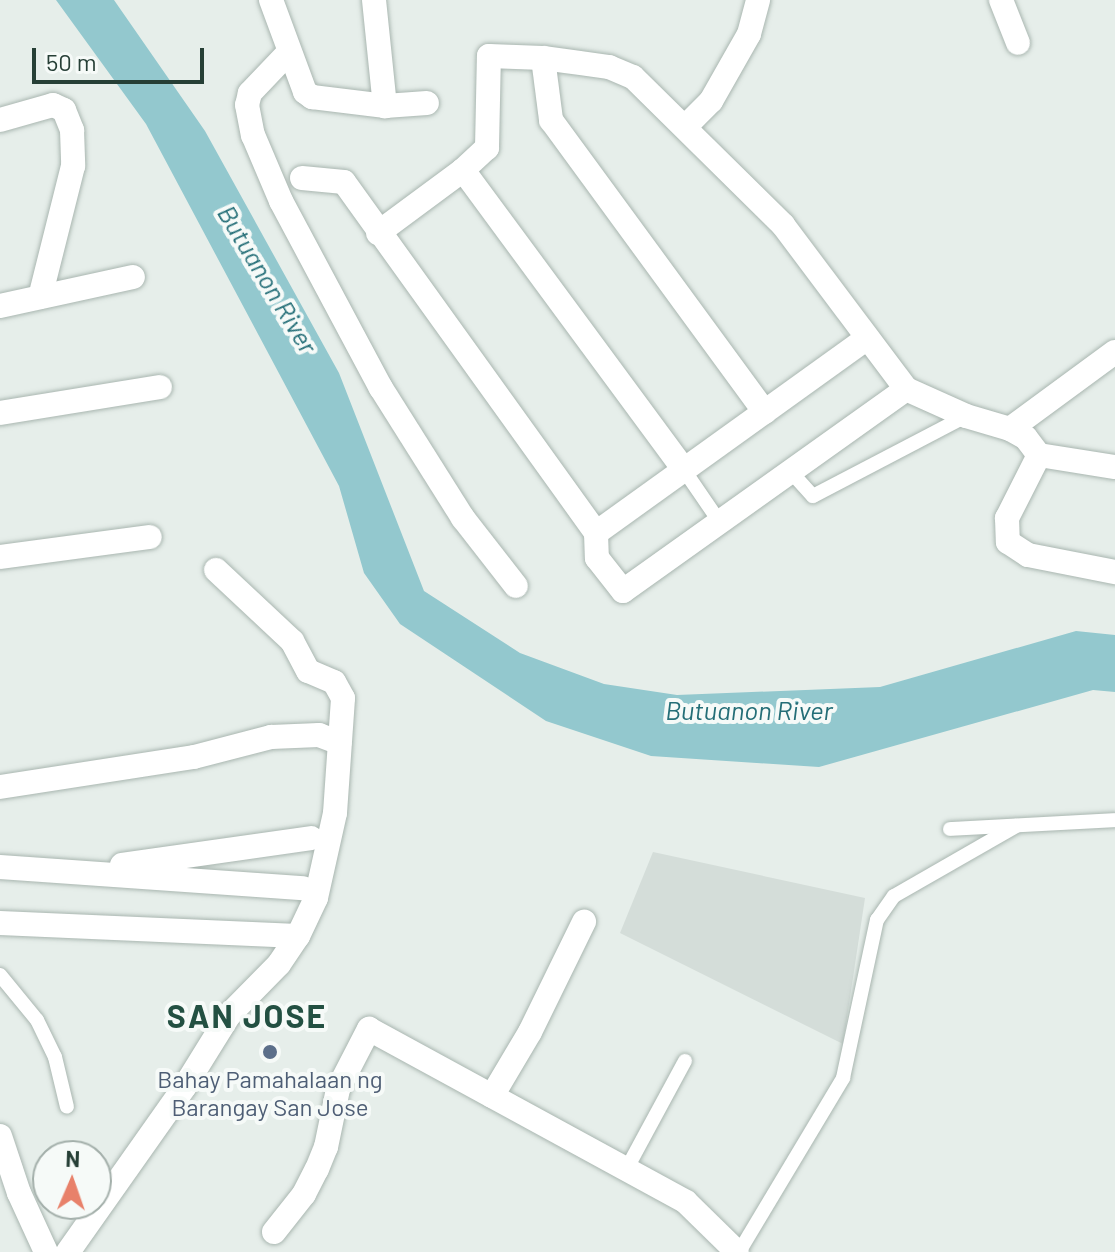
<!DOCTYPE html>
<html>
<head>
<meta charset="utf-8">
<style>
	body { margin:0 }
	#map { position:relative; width:1115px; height:1252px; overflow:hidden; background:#e6eeea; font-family:Barlow,sans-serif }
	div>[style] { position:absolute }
	.built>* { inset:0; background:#d4ddd9 }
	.water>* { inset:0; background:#93c8ce }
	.roads { filter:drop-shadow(0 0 2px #a9b6b0) drop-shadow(0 0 2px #a9b6b0) }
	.service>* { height:14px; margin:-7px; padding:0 7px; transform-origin:7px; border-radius:7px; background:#fff }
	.minor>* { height:24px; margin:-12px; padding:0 12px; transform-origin:12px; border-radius:12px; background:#fff }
	.tertiary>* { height:24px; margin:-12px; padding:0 12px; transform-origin:12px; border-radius:12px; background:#fff }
	.dots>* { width:22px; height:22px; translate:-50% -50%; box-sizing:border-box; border:4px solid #f6faf8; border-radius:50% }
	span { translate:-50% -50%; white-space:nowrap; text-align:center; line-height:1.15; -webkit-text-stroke:8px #f6faf8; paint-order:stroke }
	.service-label { font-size:24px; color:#4e5e75 }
	.water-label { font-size:26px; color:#246e77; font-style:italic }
	.district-label { font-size:32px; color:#235042; font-weight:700; letter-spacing:2px }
	.north { position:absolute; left:32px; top:1140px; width:80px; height:80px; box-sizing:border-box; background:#f6faf8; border:2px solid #a3afaa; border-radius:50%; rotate:2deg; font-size:22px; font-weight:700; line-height:32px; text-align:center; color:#263f36 }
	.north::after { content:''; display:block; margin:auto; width:28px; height:36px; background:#e8816a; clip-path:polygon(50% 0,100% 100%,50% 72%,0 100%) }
	.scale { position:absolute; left:32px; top:48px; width:172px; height:36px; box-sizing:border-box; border:4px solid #263f36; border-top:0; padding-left:10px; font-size:24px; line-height:28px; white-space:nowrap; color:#263f36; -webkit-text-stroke:6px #f6faf8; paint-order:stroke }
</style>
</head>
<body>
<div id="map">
	<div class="built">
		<div style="clip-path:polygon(653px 852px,865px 898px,843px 1044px,620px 933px)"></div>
	</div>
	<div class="water">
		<div style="clip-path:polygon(56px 0,114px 0,205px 131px,339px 373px,424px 591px,520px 653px,604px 684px,677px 695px,880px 687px,1076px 631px,1115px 635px,1115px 692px,1093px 690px,819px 767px,651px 756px,546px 721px,400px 624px,364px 573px,339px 486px,146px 124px)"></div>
	</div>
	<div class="roads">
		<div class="service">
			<div style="left:684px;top:470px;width:65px;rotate:55.6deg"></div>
			<div style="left:792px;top:473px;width:31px;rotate:48deg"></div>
			<div style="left:813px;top:496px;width:173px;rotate:-27.6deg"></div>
			<div style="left:950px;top:829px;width:165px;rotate:-3.1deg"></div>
			<div style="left:0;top:975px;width:58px;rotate:50.6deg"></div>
			<div style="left:37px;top:1020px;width:41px;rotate:64.1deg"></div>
			<div style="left:55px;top:1057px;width:51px;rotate:76.5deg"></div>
			<div style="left:626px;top:1170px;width:124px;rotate:-61.6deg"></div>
			<div style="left:739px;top:1252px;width:203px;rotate:-59.1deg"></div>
			<div style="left:843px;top:1078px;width:162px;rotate:-77.9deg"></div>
			<div style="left:877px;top:920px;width:29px;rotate:-55deg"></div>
			<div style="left:894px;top:896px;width:141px;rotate:-29.8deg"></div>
		</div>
		<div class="minor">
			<div style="left:271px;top:0;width:98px;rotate:69.7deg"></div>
			<div style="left:305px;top:92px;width:9px;rotate:36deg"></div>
			<div style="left:312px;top:97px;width:74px;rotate:7deg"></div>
			<div style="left:385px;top:106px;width:42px;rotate:-4.1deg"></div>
			<div style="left:374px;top:0;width:107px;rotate:84.1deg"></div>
			<div style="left:1001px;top:0;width:46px;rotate:68.4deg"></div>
			<div style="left:289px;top:52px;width:57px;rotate:133.6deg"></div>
			<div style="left:250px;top:93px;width:12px;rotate:104deg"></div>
			<div style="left:247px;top:105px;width:31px;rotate:79deg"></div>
			<div style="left:253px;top:135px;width:72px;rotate:67deg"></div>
			<div style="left:281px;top:201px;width:212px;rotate:61.9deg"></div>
			<div style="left:381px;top:388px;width:154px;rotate:57.8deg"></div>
			<div style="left:463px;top:518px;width:86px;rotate:52.1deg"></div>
			<div style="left:543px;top:58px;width:63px;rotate:82.6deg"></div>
			<div style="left:551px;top:120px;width:362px;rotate:53.8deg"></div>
			<div style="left:0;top:120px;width:55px;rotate:-15.8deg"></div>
			<div style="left:53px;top:105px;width:12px;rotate:24deg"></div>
			<div style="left:64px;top:110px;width:22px;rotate:68deg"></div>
			<div style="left:72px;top:130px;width:36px;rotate:88deg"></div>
			<div style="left:73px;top:166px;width:135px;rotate:104.1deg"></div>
			<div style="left:685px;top:127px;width:37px;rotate:-45deg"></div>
			<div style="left:711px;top:101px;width:77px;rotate:-60.4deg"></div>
			<div style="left:749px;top:34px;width:35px;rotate:-75deg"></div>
			<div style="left:463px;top:170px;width:373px;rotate:53.6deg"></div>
			<div style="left:302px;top:178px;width:42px;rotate:5.4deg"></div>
			<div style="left:344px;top:182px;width:432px;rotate:54.3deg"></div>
			<div style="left:596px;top:533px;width:25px;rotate:88deg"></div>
			<div style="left:597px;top:558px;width:42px;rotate:51.8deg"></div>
			<div style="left:623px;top:591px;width:348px;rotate:-35.5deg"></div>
			<div style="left:378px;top:233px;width:106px;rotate:-36.5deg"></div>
			<div style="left:463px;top:170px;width:33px;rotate:-43deg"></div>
			<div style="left:487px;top:148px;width:92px;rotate:-88.8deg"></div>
			<div style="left:489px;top:56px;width:54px;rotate:2.1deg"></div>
			<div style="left:543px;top:58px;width:67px;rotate:7.8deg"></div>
			<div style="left:609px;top:67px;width:26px;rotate:23deg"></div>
			<div style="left:633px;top:77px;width:211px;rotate:44.6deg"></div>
			<div style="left:783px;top:225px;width:205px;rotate:53.1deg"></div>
			<div style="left:906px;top:389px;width:66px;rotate:24.2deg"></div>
			<div style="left:966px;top:416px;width:46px;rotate:16.5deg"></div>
			<div style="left:1010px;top:429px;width:18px;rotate:29deg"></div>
			<div style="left:1026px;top:438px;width:21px;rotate:53deg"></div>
			<div style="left:1039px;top:455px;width:77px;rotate:9deg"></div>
			<div style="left:0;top:306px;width:136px;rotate:-12.3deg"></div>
			<div style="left:0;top:413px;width:162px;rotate:-9.2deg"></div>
			<div style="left:1010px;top:429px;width:130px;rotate:-36.3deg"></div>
			<div style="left:1039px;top:455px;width:71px;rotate:116.9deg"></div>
			<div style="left:1007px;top:518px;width:24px;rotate:88deg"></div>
			<div style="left:1008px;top:542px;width:24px;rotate:33deg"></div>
			<div style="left:1028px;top:555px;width:89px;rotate:11.1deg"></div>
			<div style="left:596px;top:533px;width:334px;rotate:-35.7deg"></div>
			<div style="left:0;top:557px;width:151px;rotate:-7.6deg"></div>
			<div style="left:0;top:787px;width:196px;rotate:-8.8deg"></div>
			<div style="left:194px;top:757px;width:80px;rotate:-14.6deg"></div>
			<div style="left:271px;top:737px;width:48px;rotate:-2.4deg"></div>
			<div style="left:319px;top:735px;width:22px;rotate:21deg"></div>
			<div style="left:122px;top:865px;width:191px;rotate:-8.1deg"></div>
			<div style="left:0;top:867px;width:304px;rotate:4deg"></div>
			<div style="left:0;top:923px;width:298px;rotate:2.5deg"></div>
			<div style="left:492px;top:1096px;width:74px;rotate:-59.3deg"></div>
			<div style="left:530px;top:1032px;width:123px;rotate:-63.9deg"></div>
			<div style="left:274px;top:1232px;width:48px;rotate:-51.7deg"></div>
			<div style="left:304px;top:1194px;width:28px;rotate:-63deg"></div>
			<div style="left:317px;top:1169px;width:24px;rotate:-68deg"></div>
			<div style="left:326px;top:1147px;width:59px;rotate:-78.3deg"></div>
			<div style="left:338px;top:1089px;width:68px;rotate:-62.7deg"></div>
			<div style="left:369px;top:1029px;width:361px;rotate:28.6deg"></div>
			<div style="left:686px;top:1202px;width:71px;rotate:44.4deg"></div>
			<div style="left:68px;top:1252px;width:203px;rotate:-54.8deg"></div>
			<div style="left:185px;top:1086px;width:84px;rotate:-58.2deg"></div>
			<div style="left:229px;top:1015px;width:71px;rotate:-45.6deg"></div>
			<div style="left:279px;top:964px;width:34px;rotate:-56deg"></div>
			<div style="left:298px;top:936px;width:42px;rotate:-64.7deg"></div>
			<div style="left:316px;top:898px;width:87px;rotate:-77.4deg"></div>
			<div style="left:335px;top:813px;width:115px;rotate:-86deg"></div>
			<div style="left:343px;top:698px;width:18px;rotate:-119deg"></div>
			<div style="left:334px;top:682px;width:28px;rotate:-157deg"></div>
			<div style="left:308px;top:671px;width:34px;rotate:-118deg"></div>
			<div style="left:292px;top:641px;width:104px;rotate:-136.9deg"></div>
		</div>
		<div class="tertiary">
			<div style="left:0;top:1136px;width:60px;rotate:71.6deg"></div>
			<div style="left:19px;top:1193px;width:65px;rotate:65.4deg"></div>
		</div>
	</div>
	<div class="dots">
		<div style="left:270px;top:1052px;background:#5c6f8a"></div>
	</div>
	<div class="service-label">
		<span style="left:270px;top:1093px">Bahay Pamahalaan ng<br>Barangay San Jose</span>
	</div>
	<div class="water-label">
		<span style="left:268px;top:279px;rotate:59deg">Butuanon River</span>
		<span style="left:749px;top:710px">Butuanon River</span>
	</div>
	<div class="district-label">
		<span style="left:247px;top:1015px">SAN JOSE</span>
	</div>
	<div class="north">N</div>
	<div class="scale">50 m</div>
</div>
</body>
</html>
